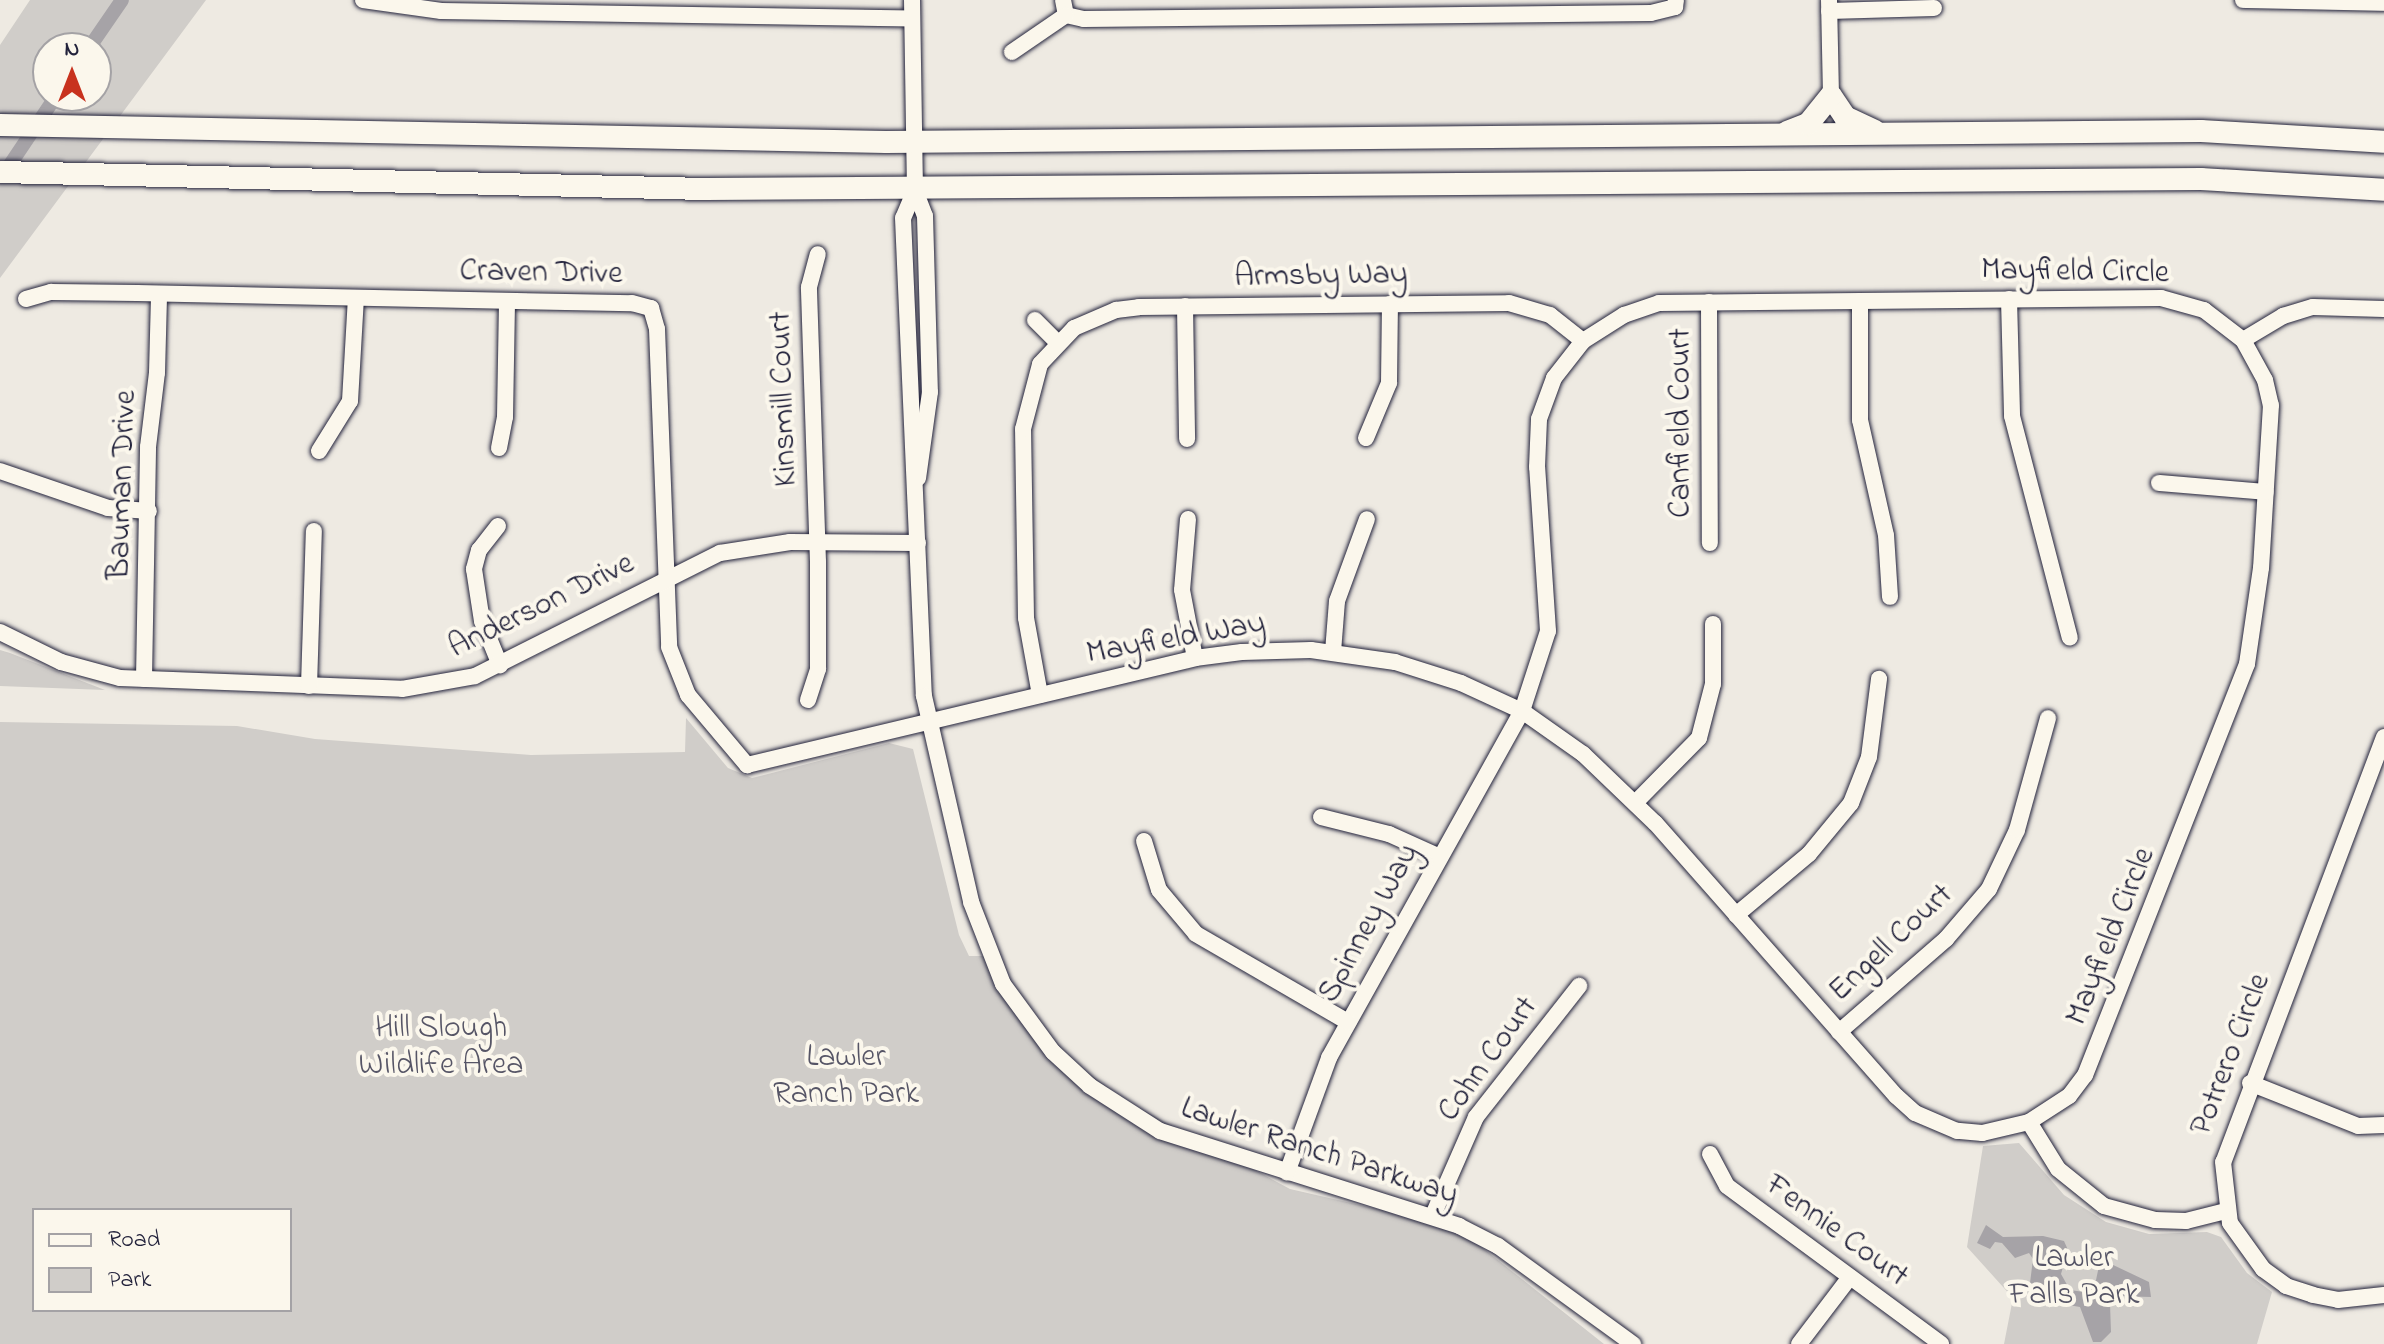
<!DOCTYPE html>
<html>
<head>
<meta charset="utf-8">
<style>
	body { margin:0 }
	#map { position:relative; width:2384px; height:1344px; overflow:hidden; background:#eeeae2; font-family:"Indie Flower",sans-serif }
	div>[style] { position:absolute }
	.green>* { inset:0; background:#d0cdc9 }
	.water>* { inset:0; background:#a6a3a7 }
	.canal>* { height:14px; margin:-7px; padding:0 7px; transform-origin:7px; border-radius:7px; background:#a6a3a7 }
	.roads { filter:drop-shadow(0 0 2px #22223b) drop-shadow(0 0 2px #22223b) }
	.minor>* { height:16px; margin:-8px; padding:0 8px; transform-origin:8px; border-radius:8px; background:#fbf7ec }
	.highway>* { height:22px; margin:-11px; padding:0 11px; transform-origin:11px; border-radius:11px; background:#fbf7ec }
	span { translate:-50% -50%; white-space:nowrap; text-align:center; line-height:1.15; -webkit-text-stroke:8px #fbf7ec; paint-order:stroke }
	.street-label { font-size:32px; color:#22223b }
	.park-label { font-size:32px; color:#565566 }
	.legend { position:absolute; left:32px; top:1208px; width:260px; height:104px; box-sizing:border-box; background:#fbf7ec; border:2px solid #a4a2a5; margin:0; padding:10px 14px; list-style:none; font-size:24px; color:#22223b }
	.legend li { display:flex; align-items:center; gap:16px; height:40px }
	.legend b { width:40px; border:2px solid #a4a2a5 }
	.north { position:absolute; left:32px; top:32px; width:80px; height:80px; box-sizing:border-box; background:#fbf7ec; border:2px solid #a4a2a5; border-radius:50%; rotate:0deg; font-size:22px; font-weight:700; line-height:32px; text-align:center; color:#22223b }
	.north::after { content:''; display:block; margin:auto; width:28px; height:36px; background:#c8321e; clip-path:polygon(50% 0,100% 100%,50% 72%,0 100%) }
</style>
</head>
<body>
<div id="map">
	<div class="green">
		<div style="clip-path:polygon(evenodd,30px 0,206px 0,0 278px,0 45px,30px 0,48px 48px,96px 48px,96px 96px,48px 96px,48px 48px)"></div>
		<div style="clip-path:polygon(0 650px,10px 653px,105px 690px,0 686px)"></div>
		<div style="clip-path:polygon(evenodd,686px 718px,728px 768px,752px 778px,889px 743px,913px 749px,959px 935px,969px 956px,997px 956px,1020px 1021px,1124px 1100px,1290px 1189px,1456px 1227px,1604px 1344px,0 1344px,0 722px,237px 726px,315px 739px,531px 755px,685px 752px,686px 718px,34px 1210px,290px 1210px,290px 1310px,34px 1310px,34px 1210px)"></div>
		<div style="clip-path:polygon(2019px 1143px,2064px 1195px,2106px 1222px,2149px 1234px,2207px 1232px,2221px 1237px,2247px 1273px,2272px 1292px,2257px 1344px,2004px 1344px,2013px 1298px,1967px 1247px,1983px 1146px)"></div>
	</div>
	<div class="water">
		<div style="clip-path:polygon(1986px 1225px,2003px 1237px,2043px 1236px,2064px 1241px,2068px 1250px,2061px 1274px,2070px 1290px,2084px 1292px,2096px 1280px,2099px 1266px,2109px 1263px,2149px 1282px,2151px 1297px,2116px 1296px,2110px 1304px,2111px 1332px,2101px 1342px,2093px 1342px,2080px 1307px,2057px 1303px,2049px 1290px,2030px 1283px,2033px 1259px,2029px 1253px,2015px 1258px,2002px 1243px,1995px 1242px,1990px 1249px,1977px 1243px)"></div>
	</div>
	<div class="canal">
		<div style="left:89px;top:48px;width:58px;rotate:-55.5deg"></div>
		<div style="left:3px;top:175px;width:95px;rotate:-56.1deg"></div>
	</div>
	<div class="roads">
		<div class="minor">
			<div style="left:363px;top:0;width:79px;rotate:8deg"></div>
			<div style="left:441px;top:11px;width:471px;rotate:0.9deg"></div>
			<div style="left:912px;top:0;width:190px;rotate:89.1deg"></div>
			<div style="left:915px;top:190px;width:30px;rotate:113deg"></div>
			<div style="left:903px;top:218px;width:478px;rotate:87.5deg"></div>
			<div style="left:924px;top:696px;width:211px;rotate:77.1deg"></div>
			<div style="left:971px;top:902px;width:88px;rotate:68.7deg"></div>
			<div style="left:1003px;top:984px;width:84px;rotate:53.7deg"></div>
			<div style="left:1053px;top:1052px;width:50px;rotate:42.6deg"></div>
			<div style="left:1090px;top:1086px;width:83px;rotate:32.7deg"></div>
			<div style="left:1160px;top:1131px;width:314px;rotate:17.6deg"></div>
			<div style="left:1459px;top:1226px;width:44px;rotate:27.1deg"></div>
			<div style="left:1498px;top:1246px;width:167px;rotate:36deg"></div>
			<div style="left:1063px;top:0;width:15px;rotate:79deg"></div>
			<div style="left:1066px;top:15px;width:18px;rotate:13deg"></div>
			<div style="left:1084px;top:19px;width:567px;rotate:-0.61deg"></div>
			<div style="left:1651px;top:13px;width:25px;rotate:-14deg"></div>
			<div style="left:1675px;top:7px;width:7px;rotate:-82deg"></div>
			<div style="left:1829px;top:0;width:96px;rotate:88.8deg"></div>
			<div style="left:2243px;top:0;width:141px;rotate:1.2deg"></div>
			<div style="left:1829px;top:11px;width:105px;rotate:-1.6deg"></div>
			<div style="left:1012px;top:52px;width:65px;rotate:-34.4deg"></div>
			<div style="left:915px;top:190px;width:28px;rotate:69deg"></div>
			<div style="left:925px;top:216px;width:176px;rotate:88.4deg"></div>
			<div style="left:930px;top:392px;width:87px;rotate:97.9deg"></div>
			<div style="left:2161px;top:298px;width:45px;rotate:15.6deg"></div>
			<div style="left:2204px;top:310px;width:49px;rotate:37.6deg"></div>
			<div style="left:2243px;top:340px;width:46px;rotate:61.2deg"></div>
			<div style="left:2265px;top:380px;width:26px;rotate:77deg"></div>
			<div style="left:2271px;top:405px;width:163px;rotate:93.5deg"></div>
			<div style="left:2261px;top:568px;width:97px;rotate:98.3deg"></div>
			<div style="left:2247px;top:664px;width:442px;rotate:111.5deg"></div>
			<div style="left:2085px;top:1075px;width:26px;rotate:127deg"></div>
			<div style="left:2069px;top:1096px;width:48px;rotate:147deg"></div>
			<div style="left:2029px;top:1122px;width:48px;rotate:166.8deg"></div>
			<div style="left:1982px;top:1133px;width:25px;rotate:-175deg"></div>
			<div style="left:1957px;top:1131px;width:46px;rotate:-156.8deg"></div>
			<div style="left:1915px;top:1113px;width:25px;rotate:-138deg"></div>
			<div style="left:1896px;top:1096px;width:364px;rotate:-131.4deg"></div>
			<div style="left:1655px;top:823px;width:100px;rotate:-136.2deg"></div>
			<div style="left:1583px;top:754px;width:75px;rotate:-144.8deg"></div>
			<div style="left:1522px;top:711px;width:84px;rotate:-72deg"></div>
			<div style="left:1548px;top:631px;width:164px;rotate:-93.8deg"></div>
			<div style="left:1537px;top:467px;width:48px;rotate:-87.6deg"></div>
			<div style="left:1539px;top:419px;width:44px;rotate:-69.9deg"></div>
			<div style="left:1554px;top:378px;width:47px;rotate:-51.9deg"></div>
			<div style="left:1583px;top:341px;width:49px;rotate:-32.4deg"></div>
			<div style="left:1624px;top:315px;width:37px;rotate:-19deg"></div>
			<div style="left:1659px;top:303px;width:502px;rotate:-0.57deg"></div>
			<div style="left:26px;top:299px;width:26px;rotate:-16deg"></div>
			<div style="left:51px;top:292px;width:86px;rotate:0.7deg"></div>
			<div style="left:137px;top:293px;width:495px;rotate:1.2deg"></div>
			<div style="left:632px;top:303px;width:20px;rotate:15deg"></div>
			<div style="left:651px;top:308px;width:22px;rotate:74deg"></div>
			<div style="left:657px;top:329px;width:318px;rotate:87.8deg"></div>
			<div style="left:669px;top:647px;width:52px;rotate:68.4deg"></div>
			<div style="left:688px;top:695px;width:92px;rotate:49.9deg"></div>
			<div style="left:747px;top:765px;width:461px;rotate:-13.4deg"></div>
			<div style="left:1195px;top:658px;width:47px;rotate:-7.3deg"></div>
			<div style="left:1242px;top:652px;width:69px;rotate:-1.7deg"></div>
			<div style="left:1311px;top:650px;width:85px;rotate:8.1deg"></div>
			<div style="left:1395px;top:662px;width:69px;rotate:17.7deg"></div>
			<div style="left:1461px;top:683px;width:67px;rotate:24.7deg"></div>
			<div style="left:1522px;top:711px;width:397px;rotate:119.1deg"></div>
			<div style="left:1329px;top:1058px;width:122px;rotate:110.1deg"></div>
			<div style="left:2009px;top:299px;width:117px;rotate:88.5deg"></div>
			<div style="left:2012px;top:416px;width:229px;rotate:75.4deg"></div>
			<div style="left:1860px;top:301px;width:119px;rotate:90deg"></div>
			<div style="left:1860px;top:420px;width:118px;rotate:77.3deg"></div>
			<div style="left:1886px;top:535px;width:62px;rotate:86.3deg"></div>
			<div style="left:1709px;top:302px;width:241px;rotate:89.8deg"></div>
			<div style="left:1185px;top:306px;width:133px;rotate:89.1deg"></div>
			<div style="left:1035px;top:320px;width:31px;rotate:45deg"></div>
			<div style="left:2243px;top:340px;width:47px;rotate:-31deg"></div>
			<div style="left:2283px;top:316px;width:31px;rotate:-17deg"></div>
			<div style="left:2313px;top:307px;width:71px;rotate:1.6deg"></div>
			<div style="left:1366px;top:438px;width:60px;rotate:-67.3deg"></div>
			<div style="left:1389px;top:383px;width:79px;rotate:-89.3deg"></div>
			<div style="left:499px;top:448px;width:32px;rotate:-79deg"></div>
			<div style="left:505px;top:417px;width:116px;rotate:-89deg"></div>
			<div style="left:319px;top:451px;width:59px;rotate:-58.2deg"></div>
			<div style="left:350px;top:401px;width:103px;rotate:-86.7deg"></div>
			<div style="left:0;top:471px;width:114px;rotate:18.9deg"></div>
			<div style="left:108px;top:508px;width:41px;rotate:4.2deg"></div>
			<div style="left:2159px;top:483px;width:107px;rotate:4.8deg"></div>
			<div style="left:1188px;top:519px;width:71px;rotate:94.8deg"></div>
			<div style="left:1182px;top:590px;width:69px;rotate:79.2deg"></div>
			<div style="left:498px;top:526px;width:31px;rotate:128deg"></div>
			<div style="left:479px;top:550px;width:20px;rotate:105deg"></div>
			<div style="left:474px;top:569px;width:53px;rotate:81.3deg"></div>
			<div style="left:482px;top:621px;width:48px;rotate:67.8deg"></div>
			<div style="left:0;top:632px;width:68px;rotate:26.2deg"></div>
			<div style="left:61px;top:662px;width:61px;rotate:15.2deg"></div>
			<div style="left:120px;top:678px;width:282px;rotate:2.2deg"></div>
			<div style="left:402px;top:689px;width:74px;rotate:-10.1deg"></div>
			<div style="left:475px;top:676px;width:274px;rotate:-26.7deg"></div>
			<div style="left:720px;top:553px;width:71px;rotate:-8.9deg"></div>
			<div style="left:790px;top:542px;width:128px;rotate:0.4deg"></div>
			<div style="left:1333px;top:652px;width:51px;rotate:-85.5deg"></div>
			<div style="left:1337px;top:601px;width:87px;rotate:-69.9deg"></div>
			<div style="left:144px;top:679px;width:232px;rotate:-89deg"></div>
			<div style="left:148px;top:447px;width:75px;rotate:-83.1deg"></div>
			<div style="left:157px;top:373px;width:79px;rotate:-88.5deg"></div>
			<div style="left:309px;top:686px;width:155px;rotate:-88.2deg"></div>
			<div style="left:1040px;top:695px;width:78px;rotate:-100.3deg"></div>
			<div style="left:1026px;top:618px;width:189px;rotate:-90.9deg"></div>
			<div style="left:1023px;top:429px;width:67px;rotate:-75.3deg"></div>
			<div style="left:1040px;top:364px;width:50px;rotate:-46.6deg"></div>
			<div style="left:1074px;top:328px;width:46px;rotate:-23.2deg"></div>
			<div style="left:1116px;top:310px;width:23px;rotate:-7deg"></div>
			<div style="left:1139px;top:307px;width:370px;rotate:-0.6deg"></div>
			<div style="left:1509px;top:303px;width:43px;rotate:16.3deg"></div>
			<div style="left:1550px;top:315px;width:42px;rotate:38.2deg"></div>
			<div style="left:808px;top:700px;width:33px;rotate:-72deg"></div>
			<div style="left:818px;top:669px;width:107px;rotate:-90deg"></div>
			<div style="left:818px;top:562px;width:275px;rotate:-91.9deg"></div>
			<div style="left:809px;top:287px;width:34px;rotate:-75deg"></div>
			<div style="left:2384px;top:737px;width:454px;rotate:110.7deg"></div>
			<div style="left:2223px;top:1162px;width:61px;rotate:83.5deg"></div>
			<div style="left:2230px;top:1223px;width:57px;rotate:54.3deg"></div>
			<div style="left:2263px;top:1269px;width:29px;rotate:36deg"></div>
			<div style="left:2286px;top:1286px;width:28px;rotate:18deg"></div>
			<div style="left:2313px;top:1295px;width:25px;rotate:11deg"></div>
			<div style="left:2338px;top:1300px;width:46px;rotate:-6.2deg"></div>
			<div style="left:1635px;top:803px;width:91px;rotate:-45.4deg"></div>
			<div style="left:1699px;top:738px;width:56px;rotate:-75.5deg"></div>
			<div style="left:1713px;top:684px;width:60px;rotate:-90deg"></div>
			<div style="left:1321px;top:817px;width:70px;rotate:14deg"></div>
			<div style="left:1389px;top:834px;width:56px;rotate:24.3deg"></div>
			<div style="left:1144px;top:841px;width:51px;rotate:73deg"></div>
			<div style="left:1159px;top:890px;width:57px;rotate:49.9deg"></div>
			<div style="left:1196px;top:934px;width:176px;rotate:30.1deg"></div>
			<div style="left:1736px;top:915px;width:95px;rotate:-39.9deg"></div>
			<div style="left:1809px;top:854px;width:66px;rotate:-50.5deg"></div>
			<div style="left:1851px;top:803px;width:49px;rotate:-68.6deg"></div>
			<div style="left:1869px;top:757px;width:79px;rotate:-82.7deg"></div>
			<div style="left:1839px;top:1032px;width:142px;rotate:-41deg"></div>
			<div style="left:1946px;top:939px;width:66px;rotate:-49.3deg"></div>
			<div style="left:1989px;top:889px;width:65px;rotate:-64.6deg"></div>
			<div style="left:2017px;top:830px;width:116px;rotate:-74.5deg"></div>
			<div style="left:2250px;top:1083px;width:116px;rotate:21.7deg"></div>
			<div style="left:2358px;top:1126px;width:26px;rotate:-2deg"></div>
			<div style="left:2029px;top:1122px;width:55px;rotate:58.3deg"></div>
			<div style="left:2058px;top:1169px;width:59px;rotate:38.8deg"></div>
			<div style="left:2104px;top:1206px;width:53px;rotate:15.4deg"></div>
			<div style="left:2155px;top:1220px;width:31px;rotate:2deg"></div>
			<div style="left:2186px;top:1221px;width:41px;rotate:-14deg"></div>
			<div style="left:1710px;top:1154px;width:36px;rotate:62deg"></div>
			<div style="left:1727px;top:1186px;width:266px;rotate:36.4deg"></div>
			<div style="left:1433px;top:1215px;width:107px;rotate:-66.3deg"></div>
			<div style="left:1476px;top:1117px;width:167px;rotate:-51.8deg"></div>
			<div style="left:1799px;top:1344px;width:84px;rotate:-52.7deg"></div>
		</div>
		<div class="highway">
			<div style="left:1831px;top:96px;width:25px;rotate:56deg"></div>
			<div style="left:1845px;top:117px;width:33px;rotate:25deg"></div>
			<div style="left:0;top:125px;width:886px;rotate:1.1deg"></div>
			<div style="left:886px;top:142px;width:1315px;rotate:-0.48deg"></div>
			<div style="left:2201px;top:131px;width:183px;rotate:3.4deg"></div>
			<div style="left:1787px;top:132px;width:22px;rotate:-21deg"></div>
			<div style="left:1808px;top:124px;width:36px;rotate:-51deg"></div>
			<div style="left:0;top:172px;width:706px;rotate:1.38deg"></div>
			<div style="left:706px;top:189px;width:1495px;rotate:-0.38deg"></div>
			<div style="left:2201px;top:179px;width:183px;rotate:3.4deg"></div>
		</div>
	</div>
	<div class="street-label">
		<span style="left:2075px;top:273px;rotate:1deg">Mayfield Circle</span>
		<span style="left:541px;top:274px;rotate:1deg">Craven Drive</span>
		<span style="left:1321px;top:277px;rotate:-1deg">Armsby Way</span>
		<span style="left:785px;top:399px;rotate:-92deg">Kinsmill Court</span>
		<span style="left:1682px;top:423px;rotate:-90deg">Canfield Court</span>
		<span style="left:124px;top:485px;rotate:-88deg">Bauman Drive</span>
		<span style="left:542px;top:607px;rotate:-26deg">Anderson Drive</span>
		<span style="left:1176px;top:640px;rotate:-10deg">Mayfield Way</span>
		<span style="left:1370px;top:924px;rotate:-61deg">Spinney Way</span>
		<span style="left:2112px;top:937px;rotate:-68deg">Mayfield Circle</span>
		<span style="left:1892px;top:944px;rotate:-43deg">Engell Court</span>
		<span style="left:2232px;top:1055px;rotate:-69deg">Potrero Circle</span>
		<span style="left:1489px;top:1060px;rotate:-54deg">Cohn Court</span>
		<span style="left:1319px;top:1153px;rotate:18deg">Lawler Ranch Parkway</span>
		<span style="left:1836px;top:1232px;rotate:36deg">Fennie Court</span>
	</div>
	<div class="park-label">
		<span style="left:441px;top:1048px">Hill Slough<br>Wildlife Area</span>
		<span style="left:846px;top:1077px">Lawler<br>Ranch Park</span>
		<span style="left:2074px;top:1278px">Lawler<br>Falls Park</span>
	</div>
	<ul class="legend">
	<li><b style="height:10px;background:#fbf7ec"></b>Road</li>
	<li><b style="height:22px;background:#d0cdc9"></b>Park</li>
	</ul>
	<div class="north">N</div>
</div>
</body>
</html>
